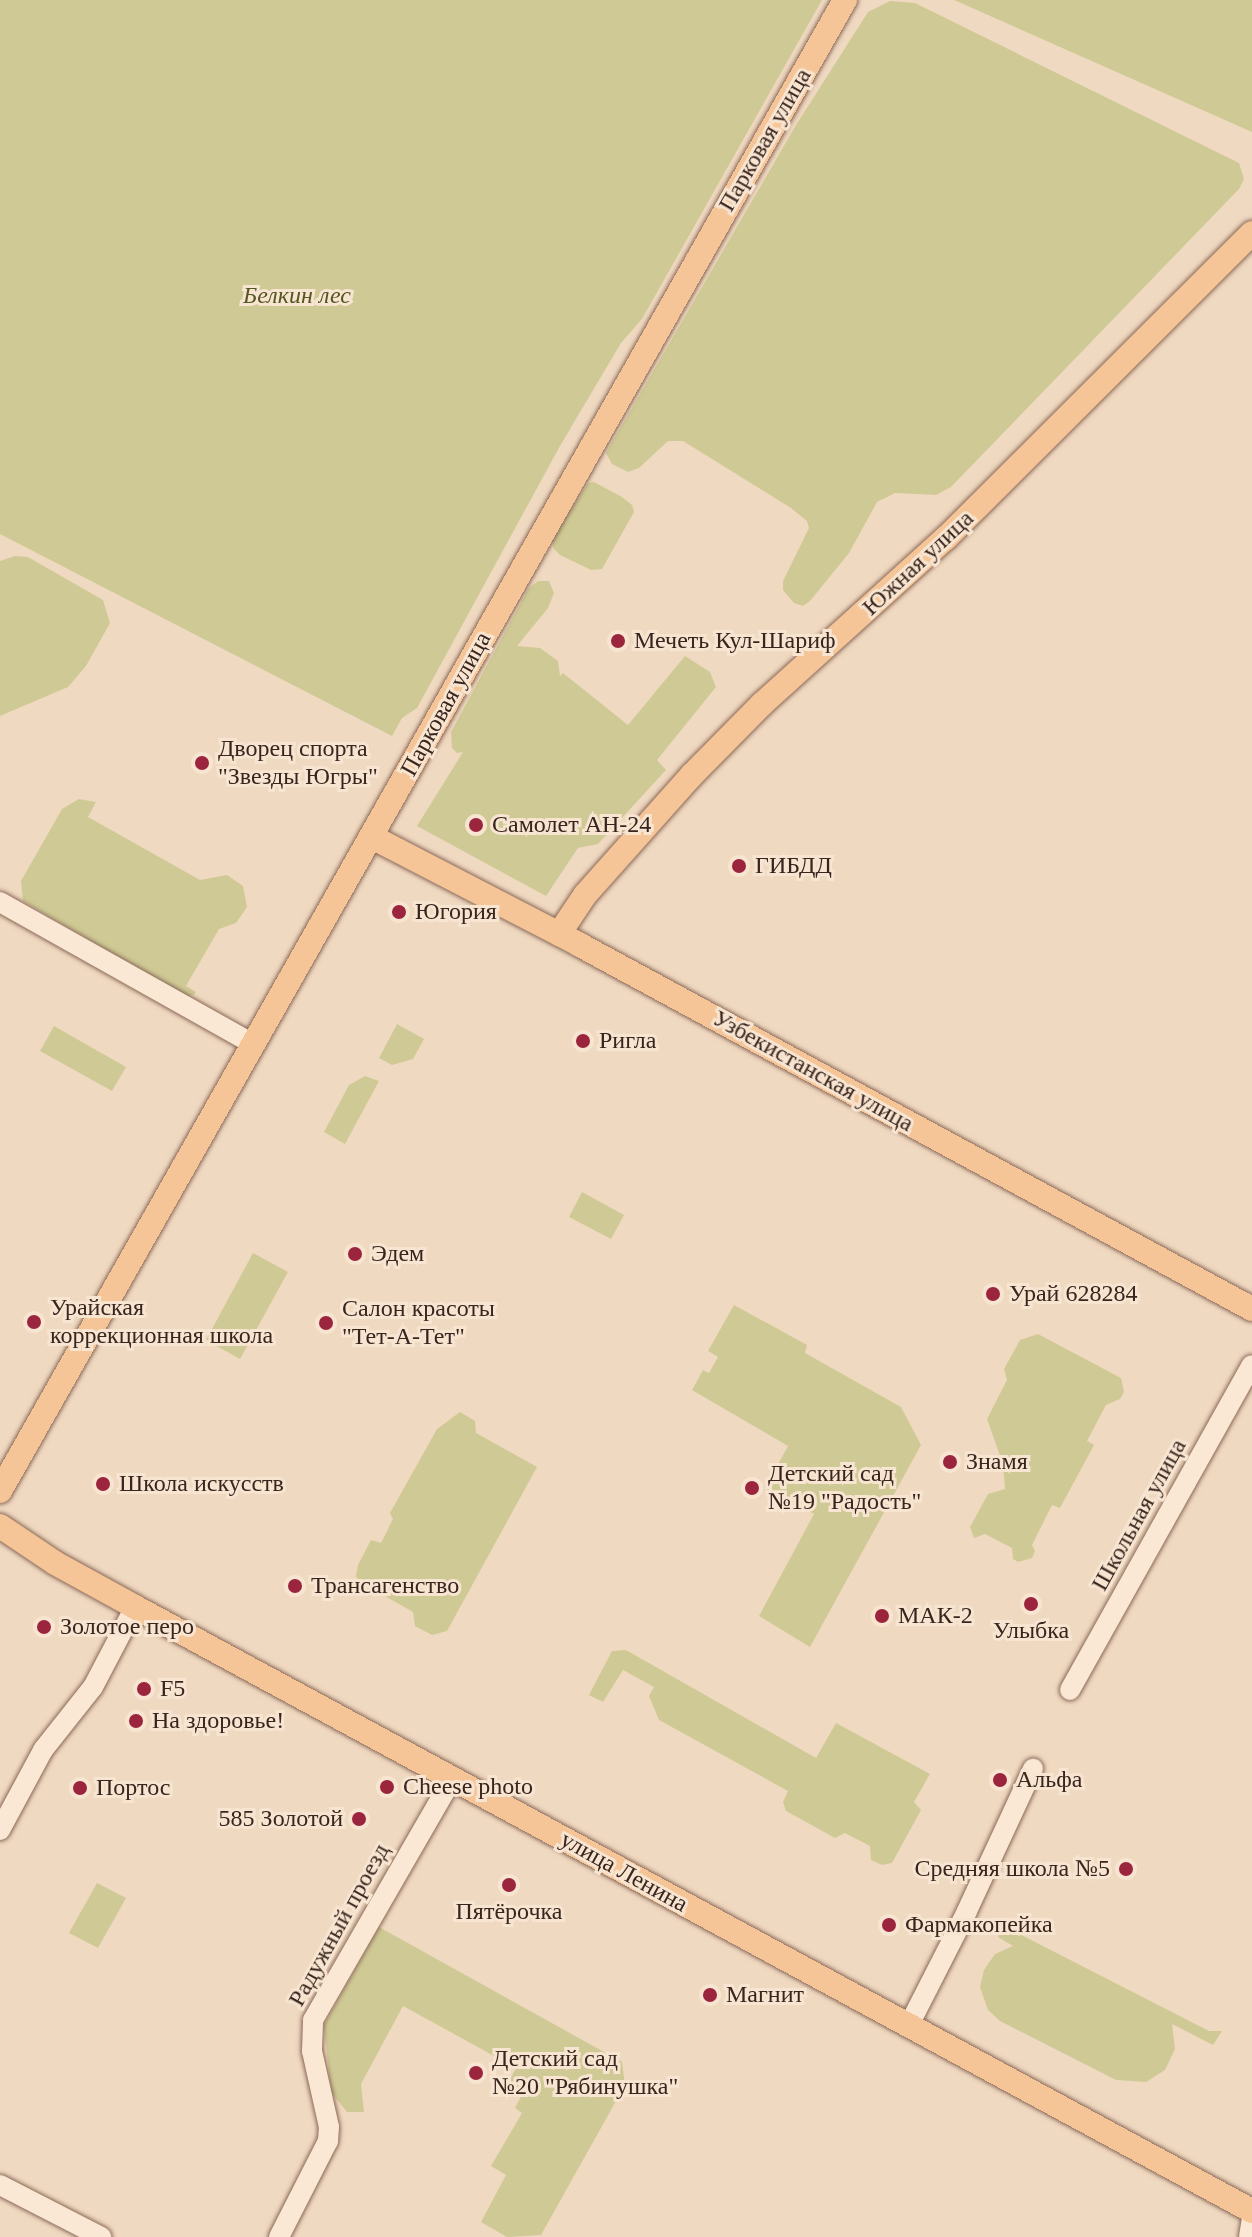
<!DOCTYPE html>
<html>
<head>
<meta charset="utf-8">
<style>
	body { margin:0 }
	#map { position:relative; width:1252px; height:2237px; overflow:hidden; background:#f0d9c1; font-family:Georgia,serif }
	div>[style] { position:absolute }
	.green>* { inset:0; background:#cfca95 }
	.roads { filter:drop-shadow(0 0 2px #8a6958) drop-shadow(0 0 2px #8a6958) }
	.minor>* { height:20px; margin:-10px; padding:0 10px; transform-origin:10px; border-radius:10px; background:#fae8d5 }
	.major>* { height:24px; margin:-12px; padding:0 12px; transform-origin:12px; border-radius:12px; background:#f5c597 }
	.dots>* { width:22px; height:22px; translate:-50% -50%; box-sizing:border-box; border:4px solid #f7e5d1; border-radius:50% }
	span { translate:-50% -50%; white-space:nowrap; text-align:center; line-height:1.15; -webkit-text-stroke:6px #f7e5d1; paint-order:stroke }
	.street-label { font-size:24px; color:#39251d }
	.park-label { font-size:24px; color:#545722; font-style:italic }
	.poi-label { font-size:24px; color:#39251d }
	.left { translate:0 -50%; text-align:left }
	.right { translate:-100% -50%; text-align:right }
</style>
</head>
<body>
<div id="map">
	<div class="green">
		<div style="clip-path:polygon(0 0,822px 0,642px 319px,621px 343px,560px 446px,417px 708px,402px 718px,392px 736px,0 534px)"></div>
		<div style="clip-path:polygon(954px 0,1252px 0,1252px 132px)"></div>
		<div style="clip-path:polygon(890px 1px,915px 3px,1239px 163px,1244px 179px,1239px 189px,951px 487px,936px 495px,895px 493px,877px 502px,849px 553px,810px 601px,803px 606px,794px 603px,783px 590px,783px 581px,809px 528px,807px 521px,791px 508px,683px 441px,668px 441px,639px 468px,628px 472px,612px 464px,606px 453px,796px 125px,868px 12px)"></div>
		<div style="clip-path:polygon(594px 482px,622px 497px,632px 505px,634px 512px,602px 569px,591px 570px,560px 555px,554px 549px,552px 539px,588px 483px)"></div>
		<div style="clip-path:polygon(15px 556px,28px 557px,103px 600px,110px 623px,86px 666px,68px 687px,0 716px,0 561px)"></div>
		<div style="clip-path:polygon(538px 581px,549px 581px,554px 593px,548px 608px,517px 646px,540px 648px,558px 661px,560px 676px,563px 673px,628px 725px,685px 656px,710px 672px,716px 687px,657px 760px,666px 770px,598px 844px,578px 848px,546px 896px,417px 826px,463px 752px,457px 753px,452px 748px,451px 732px,529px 588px)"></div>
		<div style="clip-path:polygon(79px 799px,96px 802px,88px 817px,200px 880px,227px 875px,243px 886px,247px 907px,236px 923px,219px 929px,186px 986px,196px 992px,194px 995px,185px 996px,23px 901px,21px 881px,62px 809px)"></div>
		<div style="clip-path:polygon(397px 1024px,424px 1039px,413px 1059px,392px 1065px,379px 1058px)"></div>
		<div style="clip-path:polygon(54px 1026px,126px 1067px,112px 1091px,40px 1051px)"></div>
		<div style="clip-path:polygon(365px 1076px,379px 1081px,345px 1144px,324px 1132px,349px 1085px)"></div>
		<div style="clip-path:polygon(582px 1192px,624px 1215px,611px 1239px,569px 1217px)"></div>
		<div style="clip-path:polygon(253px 1253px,288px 1272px,240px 1359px,206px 1340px)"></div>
		<div style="clip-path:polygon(734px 1305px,807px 1345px,805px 1353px,901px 1407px,921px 1445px,810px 1647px,759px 1616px,814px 1514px,765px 1488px,788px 1446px,692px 1390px,703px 1370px,709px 1373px,718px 1357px,708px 1351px)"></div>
		<div style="clip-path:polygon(1038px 1334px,1121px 1378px,1124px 1392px,1120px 1399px,1106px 1405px,1087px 1441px,1094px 1445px,1060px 1508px,1052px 1505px,1032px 1545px,1035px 1551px,1032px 1558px,1018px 1562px,1013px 1559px,1012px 1548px,985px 1534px,974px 1538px,970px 1527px,988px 1494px,1005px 1489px,1003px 1464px,987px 1419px,1007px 1380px,1004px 1369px,1020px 1340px)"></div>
		<div style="clip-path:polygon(460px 1412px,475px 1421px,476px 1433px,537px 1467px,447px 1631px,432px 1635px,415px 1626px,413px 1612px,376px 1591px,369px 1597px,356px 1576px,358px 1565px,371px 1540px,381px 1543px,393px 1519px,390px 1513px,437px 1429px)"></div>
		<div style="clip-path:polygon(626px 1650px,816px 1758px,836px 1723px,930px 1774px,914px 1802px,921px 1810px,892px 1863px,882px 1865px,871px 1860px,870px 1846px,845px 1833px,835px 1838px,786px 1811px,783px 1802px,788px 1791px,659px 1720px,649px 1696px,654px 1687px,623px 1670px,603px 1702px,589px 1695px,612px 1651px)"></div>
		<div style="clip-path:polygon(97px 1883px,126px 1898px,98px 1948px,69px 1933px)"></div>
		<div style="clip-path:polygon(1004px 1926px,1209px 2031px,1222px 2031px,1213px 2045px,1172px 2024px,1175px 2049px,1165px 2070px,1146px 2082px,1116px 2080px,1000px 2021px,988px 2010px,980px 1987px,984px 1970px,995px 1954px,1013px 1946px,998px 1937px)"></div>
		<div style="clip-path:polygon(379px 1927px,622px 2062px,625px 2085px,541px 2235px,507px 2237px,481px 2222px,506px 2175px,491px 2166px,522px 2113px,515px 2108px,524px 2091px,508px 2083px,516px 2068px,403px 2006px,361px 2084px,364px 2112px,347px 2112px,331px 2092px,324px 2025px)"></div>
	</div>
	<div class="roads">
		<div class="minor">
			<div style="left:0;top:902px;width:292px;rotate:29.3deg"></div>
			<div style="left:1070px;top:1690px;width:372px;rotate:-60.8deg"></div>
			<div style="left:0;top:1830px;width:91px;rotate:-61.7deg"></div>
			<div style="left:43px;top:1750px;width:80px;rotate:-51.6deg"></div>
			<div style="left:93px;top:1687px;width:90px;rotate:-62.3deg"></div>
			<div style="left:908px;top:2027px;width:130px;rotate:-63deg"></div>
			<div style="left:967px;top:1911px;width:157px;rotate:-65.1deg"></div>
			<div style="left:0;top:2185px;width:114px;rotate:27.2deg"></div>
			<div style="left:279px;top:2237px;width:108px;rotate:-63deg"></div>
			<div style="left:328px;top:2141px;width:14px;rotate:-86deg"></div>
			<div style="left:329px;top:2127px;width:78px;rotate:-102.6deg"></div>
			<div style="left:312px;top:2051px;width:31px;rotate:-88deg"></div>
			<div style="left:313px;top:2020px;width:278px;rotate:-60deg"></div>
			<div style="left:1249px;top:2237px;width:18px;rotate:-81deg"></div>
		</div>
		<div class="major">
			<div style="left:372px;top:837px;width:234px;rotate:27.4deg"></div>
			<div style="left:580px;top:945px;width:764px;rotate:28.44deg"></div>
			<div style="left:559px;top:934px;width:47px;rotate:-56.3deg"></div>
			<div style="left:585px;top:895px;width:161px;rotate:-48.3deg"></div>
			<div style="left:692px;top:775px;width:100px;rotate:-45.4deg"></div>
			<div style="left:762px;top:704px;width:248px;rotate:-42.1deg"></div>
			<div style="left:946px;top:538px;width:432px;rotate:-44.9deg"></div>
			<div style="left:0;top:1491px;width:1714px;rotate:-60.46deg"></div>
			<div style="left:0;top:1526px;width:66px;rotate:33.9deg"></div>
			<div style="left:55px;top:1563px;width:91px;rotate:28.8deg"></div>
			<div style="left:135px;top:1607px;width:1270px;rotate:28.4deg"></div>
		</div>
	</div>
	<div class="dots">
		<div style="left:618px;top:641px;background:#9c253e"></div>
		<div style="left:202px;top:763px;background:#9c253e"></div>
		<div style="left:476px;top:825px;background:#9c253e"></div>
		<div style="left:739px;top:866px;background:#9c253e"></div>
		<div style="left:399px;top:912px;background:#9c253e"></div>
		<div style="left:583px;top:1041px;background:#9c253e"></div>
		<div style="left:355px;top:1254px;background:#9c253e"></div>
		<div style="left:993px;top:1294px;background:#9c253e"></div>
		<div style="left:34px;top:1322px;background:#9c253e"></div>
		<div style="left:326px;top:1323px;background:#9c253e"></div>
		<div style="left:950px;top:1462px;background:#9c253e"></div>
		<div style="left:103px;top:1484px;background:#9c253e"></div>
		<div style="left:752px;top:1488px;background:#9c253e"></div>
		<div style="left:295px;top:1586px;background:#9c253e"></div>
		<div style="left:1031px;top:1604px;background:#9c253e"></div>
		<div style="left:882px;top:1616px;background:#9c253e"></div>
		<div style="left:44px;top:1627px;background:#9c253e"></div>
		<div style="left:144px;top:1689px;background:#9c253e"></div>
		<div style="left:136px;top:1721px;background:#9c253e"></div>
		<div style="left:1000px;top:1780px;background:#9c253e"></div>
		<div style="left:387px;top:1787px;background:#9c253e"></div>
		<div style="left:80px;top:1788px;background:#9c253e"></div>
		<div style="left:359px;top:1819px;background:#9c253e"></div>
		<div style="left:1126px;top:1869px;background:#9c253e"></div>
		<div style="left:509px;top:1885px;background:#9c253e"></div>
		<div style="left:889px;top:1925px;background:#9c253e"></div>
		<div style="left:710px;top:1995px;background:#9c253e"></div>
		<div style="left:476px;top:2073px;background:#9c253e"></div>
	</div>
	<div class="street-label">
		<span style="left:765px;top:140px;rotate:-60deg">Парковая улица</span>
		<span style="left:918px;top:563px;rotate:-43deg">Южная улица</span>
		<span style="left:446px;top:704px;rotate:-61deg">Парковая улица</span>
		<span style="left:813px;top:1071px;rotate:29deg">Узбекистанская улица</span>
		<span style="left:1139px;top:1515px;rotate:-61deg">Школьная улица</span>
		<span style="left:624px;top:1872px;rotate:29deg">улица Ленина</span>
		<span style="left:339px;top:1925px;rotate:-61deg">Радужный проезд</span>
	</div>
	<div class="park-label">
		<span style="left:297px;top:296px">Белкин лес</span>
	</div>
	<div class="poi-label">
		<span class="left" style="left:634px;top:641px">Мечеть Кул-Шариф</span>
		<span class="left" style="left:218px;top:763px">Дворец спорта<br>"Звезды Югры"</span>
		<span class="left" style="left:492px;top:825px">Самолет АН-24</span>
		<span class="left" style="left:755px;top:866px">ГИБДД</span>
		<span class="left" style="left:415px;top:912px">Югория</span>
		<span class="left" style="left:599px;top:1041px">Ригла</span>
		<span class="left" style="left:371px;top:1254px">Эдем</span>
		<span class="left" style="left:1009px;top:1294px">Урай 628284</span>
		<span class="left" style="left:50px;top:1322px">Урайская<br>коррекционная школа</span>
		<span class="left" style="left:342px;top:1323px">Салон красоты<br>"Тет-А-Тет"</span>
		<span class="left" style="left:966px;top:1462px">Знамя</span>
		<span class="left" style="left:768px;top:1488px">Детский сад<br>№19 "Радость"</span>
		<span class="left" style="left:119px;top:1484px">Школа искусств</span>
		<span class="left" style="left:311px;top:1586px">Трансагенство</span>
		<span class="left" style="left:898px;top:1616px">МАК-2</span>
		<span class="left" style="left:60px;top:1627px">Золотое перо</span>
		<span style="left:1031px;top:1631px">Улыбка</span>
		<span class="left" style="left:160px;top:1689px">F5</span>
		<span class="left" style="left:152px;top:1721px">На здоровье!</span>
		<span class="left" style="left:1016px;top:1780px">Альфа</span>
		<span class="left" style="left:403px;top:1787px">Cheese photo</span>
		<span class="left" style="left:96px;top:1788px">Портос</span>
		<span class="right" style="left:343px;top:1819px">585 Золотой</span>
		<span class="right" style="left:1110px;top:1869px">Средняя школа №5</span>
		<span style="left:509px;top:1912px">Пятёрочка</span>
		<span class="left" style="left:905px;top:1925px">Фармакопейка</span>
		<span class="left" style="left:726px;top:1995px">Магнит</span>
		<span class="left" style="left:492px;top:2073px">Детский сад<br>№20 "Рябинушка"</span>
	</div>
</div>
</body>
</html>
